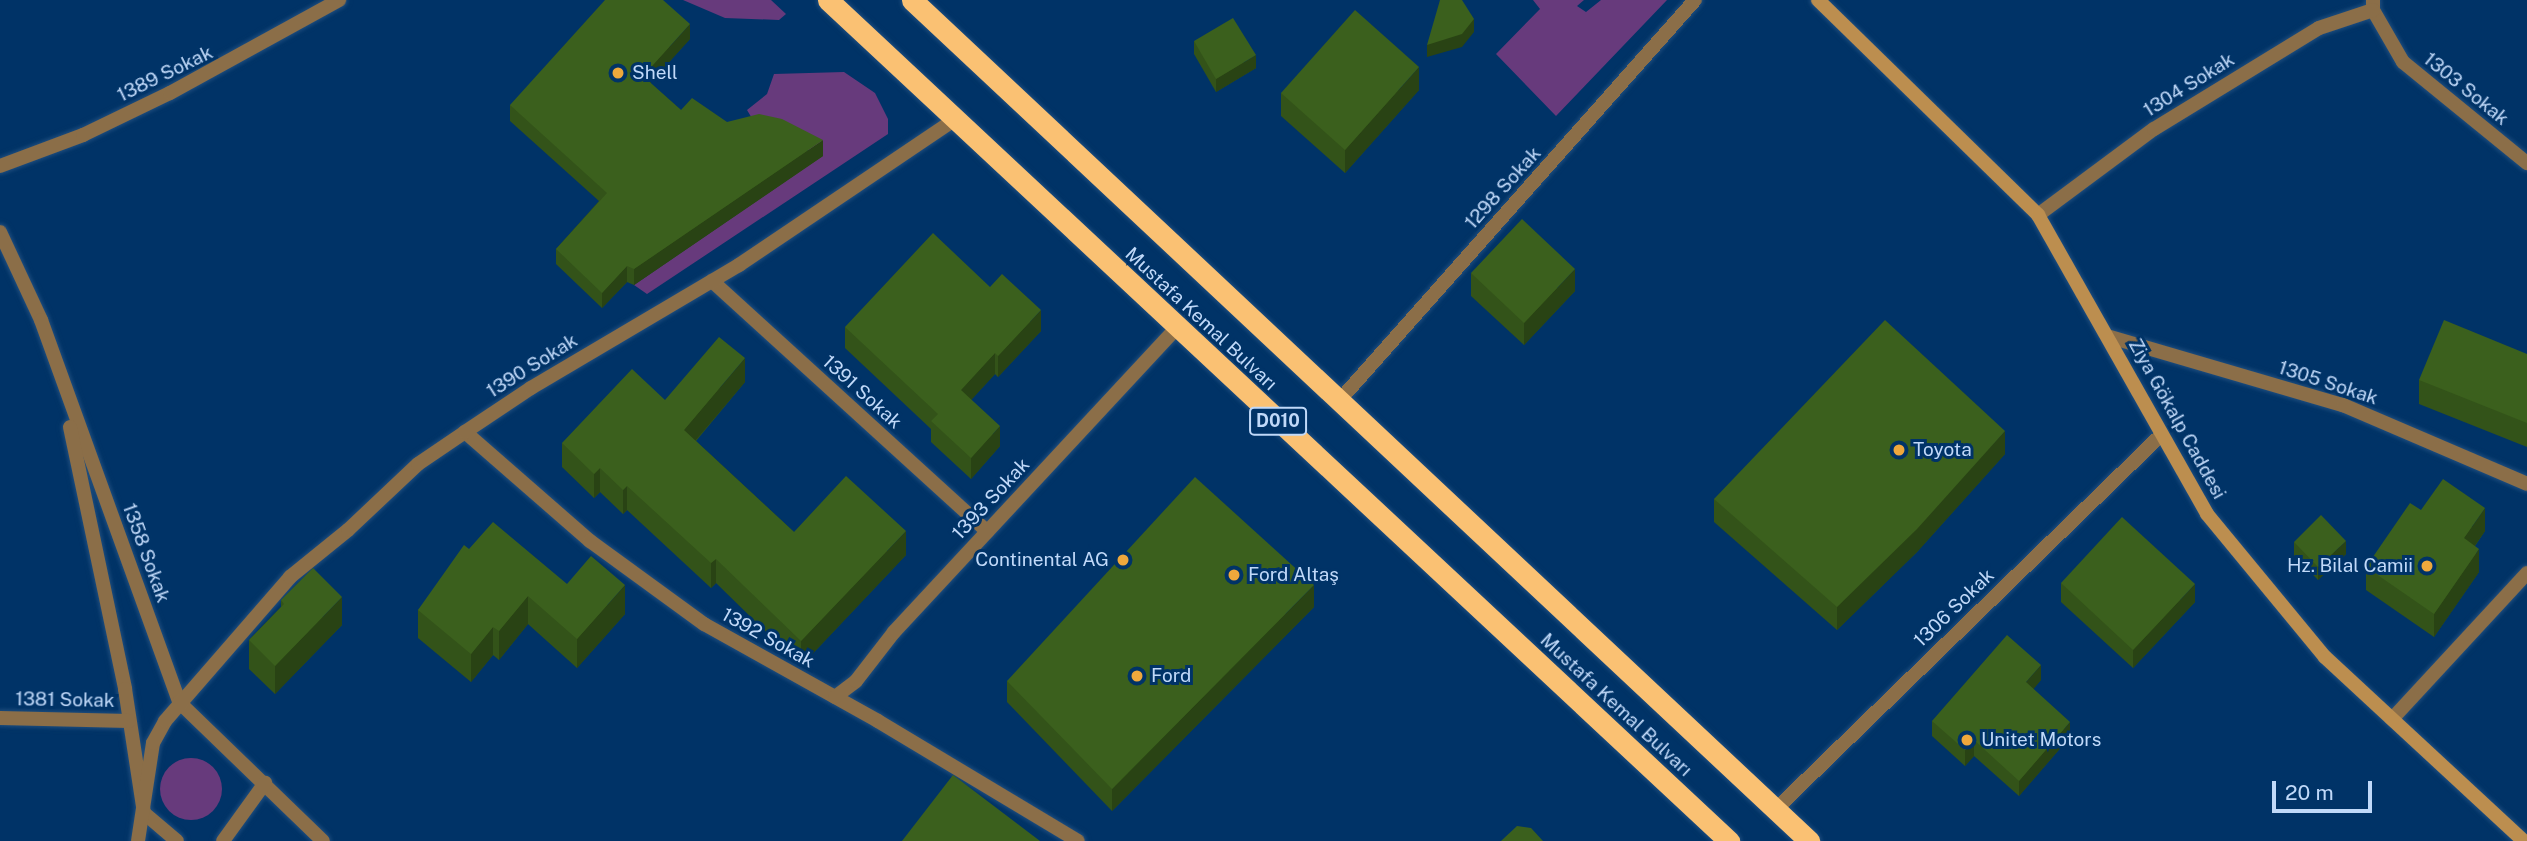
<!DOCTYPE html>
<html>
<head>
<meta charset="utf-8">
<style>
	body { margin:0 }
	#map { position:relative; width:2527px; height:841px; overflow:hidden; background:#003367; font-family:"Public Sans",sans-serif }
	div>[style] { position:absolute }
	.green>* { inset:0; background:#673a7c }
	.round { border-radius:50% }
	.roads { filter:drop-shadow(0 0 2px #1f4e7e) drop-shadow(0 0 2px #1f4e7e) }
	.street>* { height:14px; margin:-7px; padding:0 7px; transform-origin:7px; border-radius:7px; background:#8b6e48 }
	.secondary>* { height:14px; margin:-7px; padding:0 7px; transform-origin:7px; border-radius:7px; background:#bc8e4f }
	.highway>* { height:21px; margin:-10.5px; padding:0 10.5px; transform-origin:10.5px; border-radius:10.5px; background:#fac173 }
	.wall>* { inset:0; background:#335319 }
	.shaded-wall>* { inset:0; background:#294314 }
	.building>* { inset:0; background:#3b601d }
	.dots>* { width:19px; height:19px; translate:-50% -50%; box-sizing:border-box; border:4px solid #003367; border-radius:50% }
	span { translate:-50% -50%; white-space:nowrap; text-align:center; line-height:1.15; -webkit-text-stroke:6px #003367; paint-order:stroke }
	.shield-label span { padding:2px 5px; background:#003367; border:2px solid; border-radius:5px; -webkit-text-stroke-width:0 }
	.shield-label { font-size:18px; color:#c0d9f9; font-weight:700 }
	.poi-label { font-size:19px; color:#c0d9f9 }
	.left { translate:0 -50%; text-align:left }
	.right { translate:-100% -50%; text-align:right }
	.street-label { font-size:19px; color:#c0d9f9 }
	.scale { position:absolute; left:2272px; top:781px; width:100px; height:32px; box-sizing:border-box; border:4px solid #c0d9f9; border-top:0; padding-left:9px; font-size:21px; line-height:24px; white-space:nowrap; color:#c0d9f9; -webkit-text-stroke:5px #003367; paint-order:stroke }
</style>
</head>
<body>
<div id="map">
	<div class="green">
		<div style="clip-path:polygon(683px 0,771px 0,786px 14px,779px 20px,725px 18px)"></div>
		<div style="clip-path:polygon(1533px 0,1584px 0,1577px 6px,1586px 12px,1601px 0,1667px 0,1556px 116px,1496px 54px,1540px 9px)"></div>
		<div style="clip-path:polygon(844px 72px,875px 93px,888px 119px,888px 134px,647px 294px,634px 285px,822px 156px,759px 130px,747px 110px,767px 94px,774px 74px)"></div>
		<div class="round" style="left:160px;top:758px;width:62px;height:62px"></div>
	</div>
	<div class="roads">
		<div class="street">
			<div style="left:2373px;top:0;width:10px;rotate:90deg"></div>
			<div style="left:2373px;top:10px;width:60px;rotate:60deg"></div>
			<div style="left:2403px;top:62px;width:160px;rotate:39.2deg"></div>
			<div style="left:0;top:166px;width:89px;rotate:-20.5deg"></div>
			<div style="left:83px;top:135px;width:97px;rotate:-25.8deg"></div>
			<div style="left:170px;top:93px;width:193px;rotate:-28.8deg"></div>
			<div style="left:2038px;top:215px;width:144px;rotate:-36.6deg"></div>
			<div style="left:2154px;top:129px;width:193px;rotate:-31.5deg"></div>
			<div style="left:2319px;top:28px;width:57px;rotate:-18.4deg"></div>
			<div style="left:0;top:232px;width:97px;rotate:65deg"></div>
			<div style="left:41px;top:320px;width:406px;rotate:70.1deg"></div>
			<div style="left:179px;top:702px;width:200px;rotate:44deg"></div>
			<div style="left:712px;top:281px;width:372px;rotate:42.3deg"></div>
			<div style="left:2110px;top:337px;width:243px;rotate:16.3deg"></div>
			<div style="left:2343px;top:405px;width:200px;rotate:23.2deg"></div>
			<div style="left:1339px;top:401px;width:536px;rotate:-48.4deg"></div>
			<div style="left:70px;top:427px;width:268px;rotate:78.1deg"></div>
			<div style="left:125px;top:689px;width:125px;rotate:81.3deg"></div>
			<div style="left:144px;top:813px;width:43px;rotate:40.3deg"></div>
			<div style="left:465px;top:432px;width:166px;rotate:41.1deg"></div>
			<div style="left:590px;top:541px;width:141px;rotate:36.1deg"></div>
			<div style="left:704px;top:624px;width:199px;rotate:29.1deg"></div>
			<div style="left:878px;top:721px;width:233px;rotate:31deg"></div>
			<div style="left:835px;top:697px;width:26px;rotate:-37deg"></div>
			<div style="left:856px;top:681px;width:62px;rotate:-52.2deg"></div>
			<div style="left:894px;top:632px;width:416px;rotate:-47.1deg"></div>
			<div style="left:0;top:718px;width:129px;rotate:1.3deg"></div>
			<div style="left:2392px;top:719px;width:199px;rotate:-47.2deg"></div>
			<div style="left:1775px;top:810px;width:538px;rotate:-44.17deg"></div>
			<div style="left:138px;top:841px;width:99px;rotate:-81.3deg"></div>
			<div style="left:153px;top:743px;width:25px;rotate:-61deg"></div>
			<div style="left:165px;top:721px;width:191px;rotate:-49deg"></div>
			<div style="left:290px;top:577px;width:75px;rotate:-39deg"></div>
			<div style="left:348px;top:530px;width:96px;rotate:-43.3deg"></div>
			<div style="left:418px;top:464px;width:57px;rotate:-34.2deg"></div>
			<div style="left:465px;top:432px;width:79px;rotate:-33.7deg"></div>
			<div style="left:531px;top:388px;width:242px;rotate:-30.6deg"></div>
			<div style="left:739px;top:265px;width:259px;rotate:-34deg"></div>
			<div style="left:223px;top:841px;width:72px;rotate:-54.1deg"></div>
		</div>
		<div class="secondary">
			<div style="left:1818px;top:0;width:308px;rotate:44.3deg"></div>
			<div style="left:2038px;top:215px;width:343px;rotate:60.5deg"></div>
			<div style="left:2207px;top:514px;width:185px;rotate:50.5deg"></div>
			<div style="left:2325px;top:657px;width:271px;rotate:42.8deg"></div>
		</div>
		<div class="highway">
			<div style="left:828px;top:0;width:1233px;rotate:43.03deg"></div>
			<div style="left:912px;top:0;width:1230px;rotate:43.15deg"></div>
		</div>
	</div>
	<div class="wall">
		<div style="clip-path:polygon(690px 39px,650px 83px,681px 110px,727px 122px,823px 156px,634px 285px,627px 282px,602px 308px,556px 264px,556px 249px,599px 201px,510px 121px,510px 105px)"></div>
		<div style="clip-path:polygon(1194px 41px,1256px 68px,1216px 92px,1194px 54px)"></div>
		<div style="clip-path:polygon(1419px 90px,1345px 173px,1281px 116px,1281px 93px)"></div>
		<div style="clip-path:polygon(1471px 273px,1575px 291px,1524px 345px,1471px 296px)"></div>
		<div style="clip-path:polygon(990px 287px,1041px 331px,998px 377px,995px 374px,971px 400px,1000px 446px,971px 479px,931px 442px,931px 429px,845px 348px,845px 327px)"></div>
		<div style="clip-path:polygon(2527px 354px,2527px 447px,2419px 404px,2419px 380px)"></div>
		<div style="clip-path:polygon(745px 382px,696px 441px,794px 532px,906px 555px,801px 666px,716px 583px,711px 588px,627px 510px,623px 514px,600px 492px,594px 498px,562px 467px,562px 443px,665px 400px)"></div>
		<div style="clip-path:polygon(2005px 454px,1917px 552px,1837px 630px,1714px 522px,1714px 499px)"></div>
		<div style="clip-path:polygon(2421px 510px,2485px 531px,2475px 546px,2479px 572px,2434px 637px,2366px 590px,2366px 567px)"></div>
		<div style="clip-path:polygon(2294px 542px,2346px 554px,2318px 580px,2294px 555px)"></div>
		<div style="clip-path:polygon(469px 549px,567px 584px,625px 614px,577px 668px,528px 624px,499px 660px,493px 655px,471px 682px,418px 638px,418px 610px)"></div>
		<div style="clip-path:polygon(2061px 583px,2195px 602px,2133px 668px,2061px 602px)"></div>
		<div style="clip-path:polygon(281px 600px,342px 625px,275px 694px,249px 669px,249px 640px,281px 607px)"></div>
		<div style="clip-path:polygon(1314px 607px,1112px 811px,1007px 702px,1007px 681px)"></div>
		<div style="clip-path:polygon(2041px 680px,2033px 689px,2070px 737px,2019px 796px,1974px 756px,1965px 766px,1932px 736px,1932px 721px)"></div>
	</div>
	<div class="shaded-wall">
		<div style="clip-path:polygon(1474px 19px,1474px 32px,1462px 47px,1427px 57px,1427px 45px)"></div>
		<div style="clip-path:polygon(690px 24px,690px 39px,643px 91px,643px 76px)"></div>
		<div style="clip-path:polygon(1256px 55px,1256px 68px,1216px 92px,1216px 79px)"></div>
		<div style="clip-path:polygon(1419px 67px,1419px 90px,1345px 173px,1345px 150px)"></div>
		<div style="clip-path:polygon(823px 140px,823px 156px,634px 285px,634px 269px)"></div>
		<div style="clip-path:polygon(627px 266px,627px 282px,602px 308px,602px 293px)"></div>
		<div style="clip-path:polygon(1575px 269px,1575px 291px,1524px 345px,1524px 323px)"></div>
		<div style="clip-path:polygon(1041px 310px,1041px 331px,998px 377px,998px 356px)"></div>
		<div style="clip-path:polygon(995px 353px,995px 374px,961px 411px,961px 390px)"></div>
		<div style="clip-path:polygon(745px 358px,745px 382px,684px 454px,684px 430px)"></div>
		<div style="clip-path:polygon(1000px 426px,1000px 446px,971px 479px,971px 458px)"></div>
		<div style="clip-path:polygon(2005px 431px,2005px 454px,1917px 552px,1837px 630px,1837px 607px)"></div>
		<div style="clip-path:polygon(600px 468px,600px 492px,594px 498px,594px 474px)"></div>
		<div style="clip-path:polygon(627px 486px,627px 510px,623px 514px,623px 490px)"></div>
		<div style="clip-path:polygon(2485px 508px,2485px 531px,2464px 561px,2464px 538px)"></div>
		<div style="clip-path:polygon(906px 531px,906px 555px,801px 666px,801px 641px)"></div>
		<div style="clip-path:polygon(2346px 541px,2346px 554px,2318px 580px,2318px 567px)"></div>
		<div style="clip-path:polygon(2479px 549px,2479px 572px,2434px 637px,2434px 614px)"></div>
		<div style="clip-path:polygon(716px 559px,716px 583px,711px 588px,711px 563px)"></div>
		<div style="clip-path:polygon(2195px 584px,2195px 602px,2133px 668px,2133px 650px)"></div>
		<div style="clip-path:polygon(625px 585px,625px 614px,577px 668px,577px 639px)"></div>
		<div style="clip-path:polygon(1314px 585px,1314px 607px,1112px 811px,1112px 789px)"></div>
		<div style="clip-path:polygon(528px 596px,528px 624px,499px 660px,499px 631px)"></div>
		<div style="clip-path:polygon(342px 597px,342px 625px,275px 694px,275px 666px)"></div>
		<div style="clip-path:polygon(493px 627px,493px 655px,471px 682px,471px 654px)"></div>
		<div style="clip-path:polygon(2041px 665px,2041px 680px,2026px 698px,2026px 682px)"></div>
		<div style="clip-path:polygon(2070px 722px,2070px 737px,2019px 796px,2019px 781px)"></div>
		<div style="clip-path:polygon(1974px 740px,1974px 756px,1965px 766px,1965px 750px)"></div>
	</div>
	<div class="building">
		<div style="clip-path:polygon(605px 0,663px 0,690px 24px,643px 76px,681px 110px,692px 98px,727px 122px,759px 114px,782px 119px,823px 140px,634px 269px,627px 266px,602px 293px,556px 249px,607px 193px,510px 105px)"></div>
		<div style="clip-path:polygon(1440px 0,1462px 0,1474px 19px,1462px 34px,1427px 45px)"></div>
		<div style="clip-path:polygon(1355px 10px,1419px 67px,1345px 150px,1281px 93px)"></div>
		<div style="clip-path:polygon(1233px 18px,1256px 55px,1216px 79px,1194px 41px)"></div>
		<div style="clip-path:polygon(1522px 219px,1575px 269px,1524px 323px,1471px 273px)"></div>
		<div style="clip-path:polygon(933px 233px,990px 287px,1002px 274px,1041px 310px,998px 356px,995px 353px,961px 390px,1000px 426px,971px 458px,931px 421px,938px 414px,845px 327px)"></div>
		<div style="clip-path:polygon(1885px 320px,2005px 431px,1917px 529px,1837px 607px,1714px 499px)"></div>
		<div style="clip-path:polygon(2444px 320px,2527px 354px,2527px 423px,2419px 380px)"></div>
		<div style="clip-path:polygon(719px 337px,745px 358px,684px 430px,794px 532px,846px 476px,906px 531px,801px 641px,716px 559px,711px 563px,627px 486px,623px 490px,600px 468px,594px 474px,562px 443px,632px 369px,665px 400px)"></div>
		<div style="clip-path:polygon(1195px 477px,1314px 585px,1112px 789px,1007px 681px)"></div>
		<div style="clip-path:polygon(2443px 479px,2485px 508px,2464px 538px,2479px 549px,2434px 614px,2366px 567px,2410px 503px,2421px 510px)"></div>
		<div style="clip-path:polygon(2321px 515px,2346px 541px,2318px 567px,2294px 542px)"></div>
		<div style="clip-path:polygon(2122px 517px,2195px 584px,2133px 650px,2061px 583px)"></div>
		<div style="clip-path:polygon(493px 522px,567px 584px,591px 556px,625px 585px,577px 639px,528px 596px,499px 631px,493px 627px,471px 654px,418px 610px,464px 545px,469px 549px)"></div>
		<div style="clip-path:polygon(313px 568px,342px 597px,275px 666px,249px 640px,284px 604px,281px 600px)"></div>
		<div style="clip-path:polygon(2007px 635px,2041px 665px,2026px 682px,2070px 722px,2019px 781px,1974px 740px,1965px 750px,1932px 721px)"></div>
		<div style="clip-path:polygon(953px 775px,1040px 841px,902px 841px)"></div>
		<div style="clip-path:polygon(1517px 826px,1531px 828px,1543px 841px,1501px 841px)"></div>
	</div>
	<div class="dots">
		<div style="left:618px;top:73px;background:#eea83c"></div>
		<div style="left:1899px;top:450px;background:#eea83c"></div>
		<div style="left:1123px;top:560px;background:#eea83c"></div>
		<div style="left:2427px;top:566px;background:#eea83c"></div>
		<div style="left:1234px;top:575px;background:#eea83c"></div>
		<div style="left:1137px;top:676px;background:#eea83c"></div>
		<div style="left:1967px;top:740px;background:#eea83c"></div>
	</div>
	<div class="shield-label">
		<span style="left:1278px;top:421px">D010</span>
	</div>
	<div class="poi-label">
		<span class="left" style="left:632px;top:73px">Shell</span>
		<span class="left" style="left:1913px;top:450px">Toyota</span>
		<span class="right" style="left:1109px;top:560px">Continental AG</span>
		<span class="right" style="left:2413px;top:566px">Hz. Bilal Camii</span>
		<span class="left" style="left:1248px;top:575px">Ford Altaş</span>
		<span class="left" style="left:1151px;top:676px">Ford</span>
		<span class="left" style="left:1981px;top:740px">Unitet Motors</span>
	</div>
	<div class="street-label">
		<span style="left:165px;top:74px;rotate:-26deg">1389 Sokak</span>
		<span style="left:2189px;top:85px;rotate:-32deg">1304 Sokak</span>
		<span style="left:2466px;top:89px;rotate:39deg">1303 Sokak</span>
		<span style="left:1503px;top:188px;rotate:-48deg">1298 Sokak</span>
		<span style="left:1201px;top:319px;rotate:43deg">Mustafa Kemal Bulvarı</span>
		<span style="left:532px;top:366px;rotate:-32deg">1390 Sokak</span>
		<span style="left:2328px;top:383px;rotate:18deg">1305 Sokak</span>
		<span style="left:862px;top:392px;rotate:42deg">1391 Sokak</span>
		<span style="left:2177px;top:419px;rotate:61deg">Ziya Gökalp Caddesi</span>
		<span style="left:991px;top:499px;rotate:-47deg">1393 Sokak</span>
		<span style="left:146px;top:553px;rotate:70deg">1358 Sokak</span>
		<span style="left:1954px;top:608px;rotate:-44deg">1306 Sokak</span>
		<span style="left:768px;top:638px;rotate:29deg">1392 Sokak</span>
		<span style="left:65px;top:700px;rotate:1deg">1381 Sokak</span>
		<span style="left:1616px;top:705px;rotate:43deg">Mustafa Kemal Bulvarı</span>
	</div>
	<div class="scale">20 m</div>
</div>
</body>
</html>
